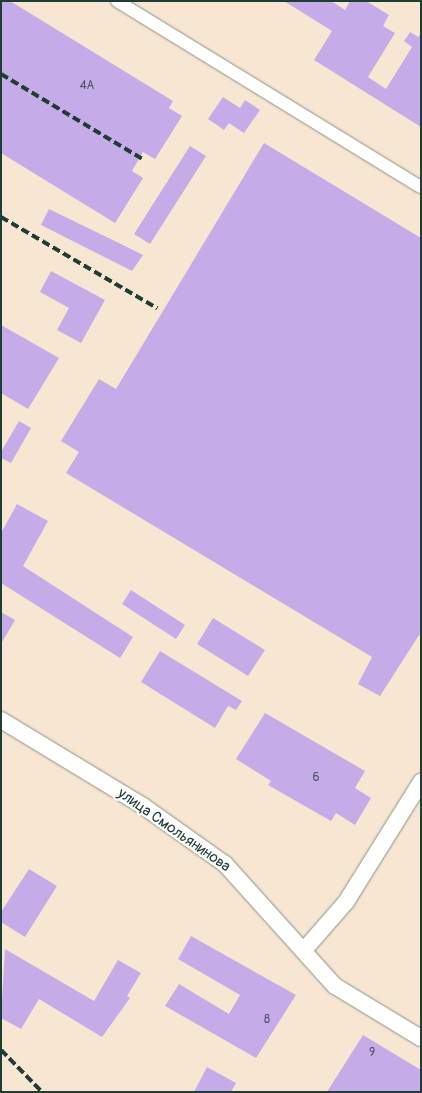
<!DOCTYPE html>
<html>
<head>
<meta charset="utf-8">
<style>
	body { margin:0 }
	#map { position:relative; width:422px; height:1093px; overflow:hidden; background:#f7e7d2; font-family:Pangolin,sans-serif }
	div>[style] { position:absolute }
	.building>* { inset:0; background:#c5ace8 }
	.roads { filter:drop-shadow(0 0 1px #8b9283) drop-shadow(0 0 1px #8b9283) }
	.minor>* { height:12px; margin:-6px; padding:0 6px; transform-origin:6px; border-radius:6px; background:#fff }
	.tertiary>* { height:16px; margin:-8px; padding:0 8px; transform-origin:8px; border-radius:8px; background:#fff }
	.rail>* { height:4px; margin-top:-2px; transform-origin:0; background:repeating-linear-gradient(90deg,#1f3d34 0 8px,transparent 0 12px) }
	span { translate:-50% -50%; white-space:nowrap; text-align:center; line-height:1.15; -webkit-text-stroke:4.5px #fff; paint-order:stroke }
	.number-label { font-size:12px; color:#485961 }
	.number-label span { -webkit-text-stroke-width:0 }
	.street-label { font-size:15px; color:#1f3d34 }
	.frame { position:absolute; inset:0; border:2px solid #1f3d34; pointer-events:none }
</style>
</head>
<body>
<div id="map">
	<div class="building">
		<div style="clip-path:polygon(1px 1px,10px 1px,173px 101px,169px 108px,182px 116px,155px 159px,143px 152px,132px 171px,143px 178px,115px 223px,1px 153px)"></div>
		<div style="clip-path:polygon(284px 1px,331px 1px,345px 10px,350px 1px,366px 1px,389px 15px,383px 26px,395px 33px,368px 77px,386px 89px,412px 47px,404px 41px,410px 32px,418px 37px,421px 33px,421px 127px,314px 60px,332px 31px)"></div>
		<div style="clip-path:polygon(223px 97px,240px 108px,245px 100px,260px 110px,244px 133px,229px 123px,224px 130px,208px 119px)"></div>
		<div style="clip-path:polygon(264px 143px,421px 238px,421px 632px,380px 696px,358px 684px,372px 657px,66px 473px,79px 452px,61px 441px,99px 379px,116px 389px)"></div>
		<div style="clip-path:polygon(190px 146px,206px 156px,150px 244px,134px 234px)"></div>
		<div style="clip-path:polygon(49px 209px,129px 248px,143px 255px,132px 271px,41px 225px)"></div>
		<div style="clip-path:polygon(51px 271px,105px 300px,81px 343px,57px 330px,69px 308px,40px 292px)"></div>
		<div style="clip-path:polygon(1px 325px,59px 358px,28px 409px,1px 393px)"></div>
		<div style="clip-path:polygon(19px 421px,31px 428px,11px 463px,1px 458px,1px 452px)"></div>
		<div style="clip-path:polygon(17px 504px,48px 521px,23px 566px,133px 637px,120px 658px,1px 583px,1px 533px)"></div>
		<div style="clip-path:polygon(131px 590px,185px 625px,176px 639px,122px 604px)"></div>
		<div style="clip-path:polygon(1px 612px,15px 620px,1px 644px)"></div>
		<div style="clip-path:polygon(213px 618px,265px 650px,248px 676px,197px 644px)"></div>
		<div style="clip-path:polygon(160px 651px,242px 701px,236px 710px,228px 706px,215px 728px,141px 682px)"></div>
		<div style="clip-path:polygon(265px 713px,365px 771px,355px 788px,371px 798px,355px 825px,336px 813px,331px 821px,268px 785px,271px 781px,236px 759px)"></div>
		<div style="clip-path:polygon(29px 869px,57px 886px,25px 937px,1px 922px,1px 912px)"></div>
		<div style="clip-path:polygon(191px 936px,296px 995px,256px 1058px,165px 1006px,179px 984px,229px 1014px,240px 995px,178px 959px)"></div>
		<div style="clip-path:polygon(5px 949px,94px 1001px,118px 960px,141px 973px,127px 996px,130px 998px,102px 1037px,39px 999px,21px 1029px,1px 1018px)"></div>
		<div style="clip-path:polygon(363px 1035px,421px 1070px,421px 1092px,327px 1092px)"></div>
		<div style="clip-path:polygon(207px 1067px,236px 1083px,231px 1092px,194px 1092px)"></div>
	</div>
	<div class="roads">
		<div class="minor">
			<div style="left:117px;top:1px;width:356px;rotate:31.5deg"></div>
		</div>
		<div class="tertiary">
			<div style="left:1px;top:720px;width:166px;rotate:31.2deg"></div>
			<div style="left:143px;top:806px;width:100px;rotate:35.3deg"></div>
			<div style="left:225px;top:864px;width:164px;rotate:48deg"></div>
			<div style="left:335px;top:986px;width:100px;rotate:31.2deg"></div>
			<div style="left:305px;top:949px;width:62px;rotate:-48.9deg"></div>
			<div style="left:346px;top:902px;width:142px;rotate:-58deg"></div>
		</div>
	</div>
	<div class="rail">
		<div style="left:1px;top:74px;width:167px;rotate:31deg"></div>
		<div style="left:1px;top:217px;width:181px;rotate:30.3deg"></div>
		<div style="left:1px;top:1050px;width:59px;rotate:45.7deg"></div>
	</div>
	<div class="number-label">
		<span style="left:87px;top:86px">4А</span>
		<span style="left:316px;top:778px">6</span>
		<span style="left:267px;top:1020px">8</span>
		<span style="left:372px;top:1053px">9</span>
	</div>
	<div class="street-label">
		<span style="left:174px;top:830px;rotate:35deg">улица Смольянинова</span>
	</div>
	<div class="frame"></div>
</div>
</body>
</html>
